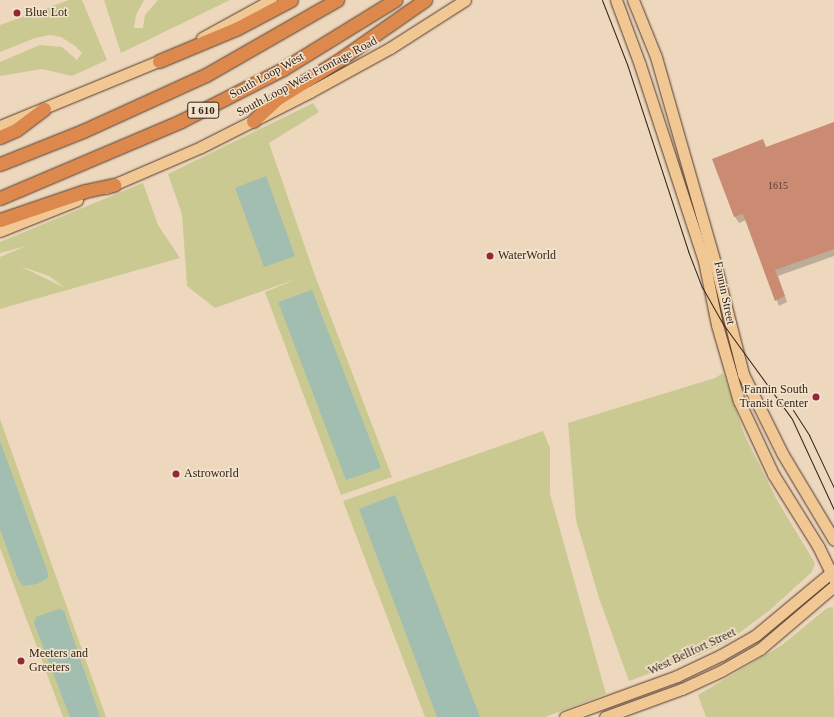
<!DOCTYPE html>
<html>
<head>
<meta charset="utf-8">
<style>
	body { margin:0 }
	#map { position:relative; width:834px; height:717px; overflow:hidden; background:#edd8bd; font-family:Georgia,serif }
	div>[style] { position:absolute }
	.green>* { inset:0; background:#cac992 }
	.water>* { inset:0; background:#a1beb1 }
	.shadow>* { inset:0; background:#0003 }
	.building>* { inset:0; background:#cb8b73 }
	.roads { filter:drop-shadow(0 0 1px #51382b) drop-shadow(0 0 1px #51382b) }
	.major>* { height:11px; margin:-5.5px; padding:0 5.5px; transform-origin:5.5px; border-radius:5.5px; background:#f1c794 }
	.highway>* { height:13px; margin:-6.5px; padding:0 6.5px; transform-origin:6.5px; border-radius:6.5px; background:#dd894d }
	.tram>* { height:1px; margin:-0.5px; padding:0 0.5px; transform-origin:0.5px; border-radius:0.5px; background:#33241b }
	.dots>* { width:11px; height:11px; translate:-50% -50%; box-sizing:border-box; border:2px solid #f4e3cc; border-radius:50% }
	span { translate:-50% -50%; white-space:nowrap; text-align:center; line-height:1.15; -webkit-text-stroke:3px #f4e3cc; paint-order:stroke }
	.number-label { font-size:10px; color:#593e31 }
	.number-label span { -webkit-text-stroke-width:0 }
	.shield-label span { padding:1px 3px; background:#f4e3cc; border:1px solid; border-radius:3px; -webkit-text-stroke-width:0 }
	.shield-label { font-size:11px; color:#33241b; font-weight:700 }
	.poi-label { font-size:12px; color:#33241b }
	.left { translate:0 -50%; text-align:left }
	.right { translate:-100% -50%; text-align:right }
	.street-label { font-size:12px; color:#33241b }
</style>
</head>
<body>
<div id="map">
	<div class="green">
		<div style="clip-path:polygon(69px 0,82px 0,107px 60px,72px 76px,42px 69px,0 76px,0 62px,40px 45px,62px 47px,77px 60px,82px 53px,75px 46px,61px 37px,50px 35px,35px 38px,0 52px,0 25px)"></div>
		<div style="clip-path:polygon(104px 0,144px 0,136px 15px,134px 28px,143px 28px,145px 15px,158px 0,230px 0,121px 53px)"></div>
		<div style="clip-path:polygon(313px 103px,319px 112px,269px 143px,314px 273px,392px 477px,341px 495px,265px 292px,299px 278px,215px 308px,187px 286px,182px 214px,168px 174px)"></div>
		<div style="clip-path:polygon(evenodd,143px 183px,158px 225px,180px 258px,0 309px,0 257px,26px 246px,0 253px,0 242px,143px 183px,20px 266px,49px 276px,65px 288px,20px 266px)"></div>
		<div style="clip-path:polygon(723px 373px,745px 436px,777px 500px,815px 563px,812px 572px,770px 610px,730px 640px,697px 656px,629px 681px,599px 598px,576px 520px,568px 423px,715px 378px)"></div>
		<div style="clip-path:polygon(0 419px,106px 717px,63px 717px,0 548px)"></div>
		<div style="clip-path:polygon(543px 431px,550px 448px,550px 494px,606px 694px,545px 717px,425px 717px,343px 501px)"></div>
		<div style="clip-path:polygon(833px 607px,834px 717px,706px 717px,698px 695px,782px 645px,827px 608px)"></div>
	</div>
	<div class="water">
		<div style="clip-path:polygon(266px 176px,295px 256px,264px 267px,235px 188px)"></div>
		<div style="clip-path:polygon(312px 290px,381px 468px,346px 480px,278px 302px)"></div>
		<div style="clip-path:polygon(0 441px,48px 573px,48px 578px,37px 584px,23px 586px,18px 579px,0 529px)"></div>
		<div style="clip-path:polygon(395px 495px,480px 717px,437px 717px,359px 509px)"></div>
		<div style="clip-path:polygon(59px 609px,64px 611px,100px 717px,70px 717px,34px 623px,36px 617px)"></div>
	</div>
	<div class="shadow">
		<div style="clip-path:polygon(834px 123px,834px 256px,778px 276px,787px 302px,779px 306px,746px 220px,739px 223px,735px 217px,714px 159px,762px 140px,766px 148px)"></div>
	</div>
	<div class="building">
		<div style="clip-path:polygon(834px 122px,834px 249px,775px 270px,785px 296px,775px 301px,743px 214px,734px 217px,712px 159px,763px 139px,766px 147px)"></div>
	</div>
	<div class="roads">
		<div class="major">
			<div style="left:616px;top:0;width:69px;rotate:69.7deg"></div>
			<div style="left:640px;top:65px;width:206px;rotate:71.9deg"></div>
			<div style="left:704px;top:261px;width:65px;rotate:78.5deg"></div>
			<div style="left:717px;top:325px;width:79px;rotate:73.9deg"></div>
			<div style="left:739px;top:401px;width:81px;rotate:65deg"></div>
			<div style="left:773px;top:474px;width:85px;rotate:58deg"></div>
			<div style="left:818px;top:546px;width:37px;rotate:64deg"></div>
			<div style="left:633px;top:0;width:61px;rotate:68deg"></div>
			<div style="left:656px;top:57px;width:214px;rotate:74deg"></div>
			<div style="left:715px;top:263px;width:114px;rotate:75.8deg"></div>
			<div style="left:743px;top:374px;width:88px;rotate:63.7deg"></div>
			<div style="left:782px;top:453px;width:101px;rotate:59.1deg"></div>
			<div style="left:202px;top:38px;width:79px;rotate:-28.8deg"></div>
			<div style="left:0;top:126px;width:179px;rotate:-22.3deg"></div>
			<div style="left:106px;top:188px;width:103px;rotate:-23.3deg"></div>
			<div style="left:201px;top:147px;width:122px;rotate:-26.8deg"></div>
			<div style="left:310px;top:92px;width:91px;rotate:-28.8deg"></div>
			<div style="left:390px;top:48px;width:89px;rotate:-32.6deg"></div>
			<div style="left:0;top:231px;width:83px;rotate:-21.9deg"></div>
			<div style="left:565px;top:717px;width:119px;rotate:-20.1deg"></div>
			<div style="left:677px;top:676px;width:49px;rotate:-25.5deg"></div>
			<div style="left:721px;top:655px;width:40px;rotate:-29.7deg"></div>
			<div style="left:756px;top:635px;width:102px;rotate:-39.8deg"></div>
			<div style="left:605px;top:717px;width:82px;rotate:-20deg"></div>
			<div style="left:682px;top:689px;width:43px;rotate:-24.8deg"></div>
			<div style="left:721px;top:671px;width:45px;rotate:-29.4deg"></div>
			<div style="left:760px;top:649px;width:97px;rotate:-40.4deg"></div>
		</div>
		<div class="highway">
			<div style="left:159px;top:61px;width:83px;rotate:-22.6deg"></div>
			<div style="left:236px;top:29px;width:62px;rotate:-27.8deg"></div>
			<div style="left:253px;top:121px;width:34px;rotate:-43deg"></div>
			<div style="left:278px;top:98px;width:72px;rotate:-31.9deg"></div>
			<div style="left:339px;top:60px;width:105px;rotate:-34.9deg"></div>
			<div style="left:0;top:137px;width:17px;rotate:-24deg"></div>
			<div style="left:16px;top:130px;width:35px;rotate:-37deg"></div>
			<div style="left:0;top:164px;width:89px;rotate:-21.7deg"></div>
			<div style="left:83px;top:131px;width:135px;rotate:-24.5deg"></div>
			<div style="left:206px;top:75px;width:151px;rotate:-29.8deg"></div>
			<div style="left:0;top:198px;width:197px;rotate:-23deg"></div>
			<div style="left:181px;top:121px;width:114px;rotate:-27deg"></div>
			<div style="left:283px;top:69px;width:132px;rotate:-31.6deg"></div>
			<div style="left:0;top:220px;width:90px;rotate:-18.8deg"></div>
			<div style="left:85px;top:191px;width:30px;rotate:-12deg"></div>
		</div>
	</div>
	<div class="tram">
		<div style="left:602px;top:0;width:69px;rotate:68.7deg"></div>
		<div style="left:627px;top:64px;width:197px;rotate:71.9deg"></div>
		<div style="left:688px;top:251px;width:39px;rotate:69deg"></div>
		<div style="left:702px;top:287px;width:43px;rotate:60.4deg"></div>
		<div style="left:723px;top:324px;width:117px;rotate:54deg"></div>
		<div style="left:792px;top:419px;width:100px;rotate:65.2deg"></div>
		<div style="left:793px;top:410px;width:30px;rotate:57deg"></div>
		<div style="left:809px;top:435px;width:59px;rotate:64.7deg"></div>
	</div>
	<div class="dots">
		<div style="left:17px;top:13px;background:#922837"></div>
		<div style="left:490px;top:256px;background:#922837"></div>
		<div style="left:816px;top:397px;background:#922837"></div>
		<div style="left:176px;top:474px;background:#922837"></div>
		<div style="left:21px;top:661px;background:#922837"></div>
	</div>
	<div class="number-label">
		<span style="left:778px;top:186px">1615</span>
	</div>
	<div class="shield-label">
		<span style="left:203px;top:110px">I 610</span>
	</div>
	<div class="poi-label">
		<span class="left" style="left:25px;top:13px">Blue Lot</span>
		<span class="left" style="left:498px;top:256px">WaterWorld</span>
		<span class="right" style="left:808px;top:397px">Fannin South<br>Transit Center</span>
		<span class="left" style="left:184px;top:474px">Astroworld</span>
		<span class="left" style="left:29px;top:661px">Meeters and<br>Greeters</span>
	</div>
	<div class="street-label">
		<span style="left:267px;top:76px;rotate:-29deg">South Loop West</span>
		<span style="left:307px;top:77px;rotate:-28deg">South Loop West Frontage Road</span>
		<span style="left:724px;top:293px;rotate:78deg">Fannin Street</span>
		<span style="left:692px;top:652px;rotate:-25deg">West Bellfort Street</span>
	</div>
</div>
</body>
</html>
